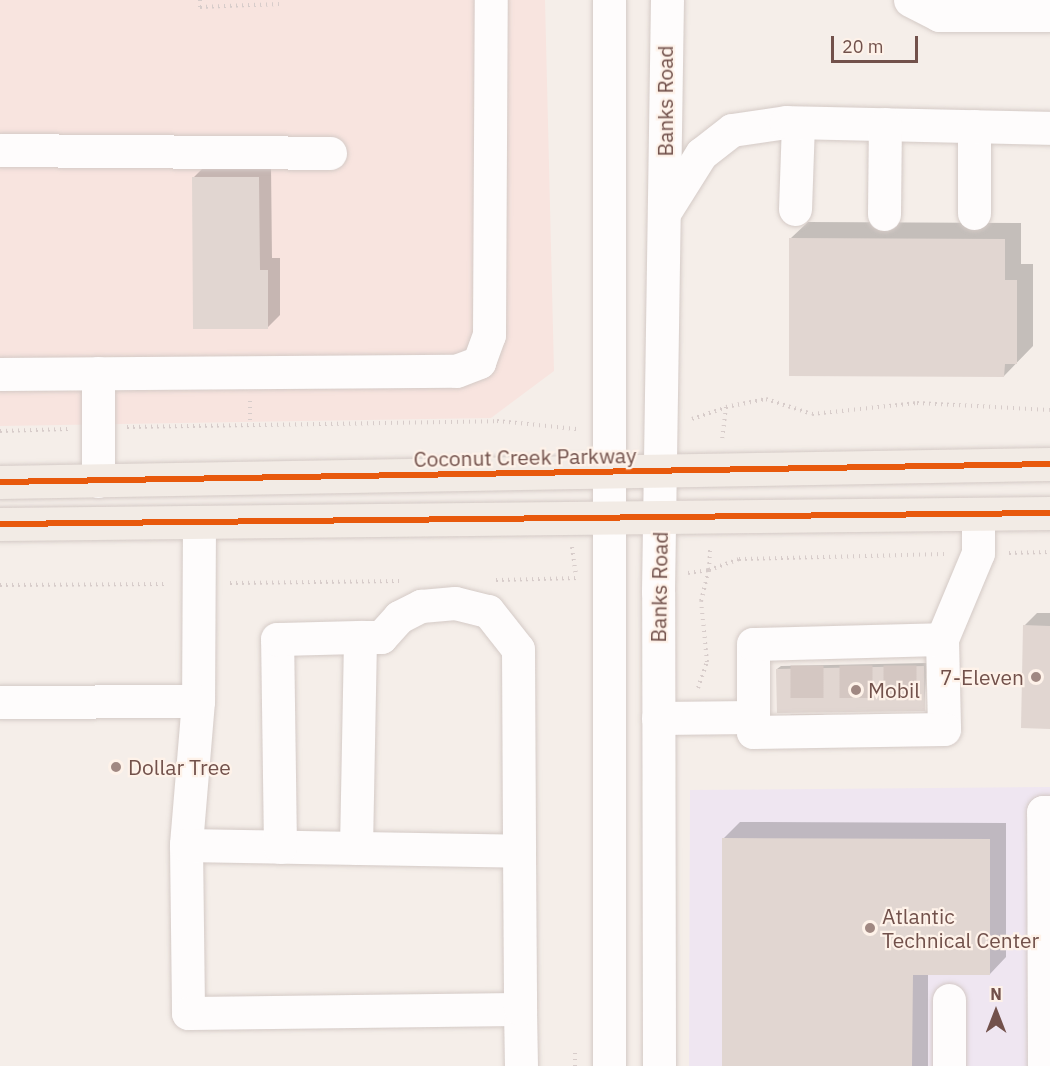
<!DOCTYPE html>
<html>
<head>
<meta charset="utf-8">
<style>
	body { margin:0 }
	#map { position:relative; width:1050px; height:1066px; overflow:hidden; background:#f5eee9; font-family:"IBM Plex Sans",sans-serif }
	div>[style] { position:absolute }
	.commercial>* { inset:0; background:#f8e4df }
	.education>* { inset:0; background:#efe6f1 }
	.shadow>* { inset:0; background:#0003 }
	.building>* { inset:0; background:#e1d6d1 }
	.minor-tunnel>* { height:33px; margin-top:-16.5px; transform-origin:0; background:repeating-linear-gradient(90deg,#d4c7c2 0 33px,transparent 0 49px) }
	.path>* { height:4px; margin-top:-2px; transform-origin:0; background:repeating-linear-gradient(90deg,#d7ccca 0 1.5px,transparent 0 6px) }
	.roads { filter:drop-shadow(0 0 2px #d4cac6) drop-shadow(0 0 2px #d4cac6) }
	.minor>* { height:33px; margin:-16.5px; padding:0 16.5px; transform-origin:16.5px; border-radius:16.5px; background:#fefcfc }
	.major>* { height:33px; margin:-16.5px; padding:0 16.5px; transform-origin:16.5px; border-radius:16.5px; background:#f2ebe5 }
	.cycleway>* { height:6px; margin:-3px; padding:0 3px; transform-origin:3px; border-radius:3px; background:#e8590c }
	.dots>* { width:16px; height:16px; translate:-50% -50%; box-sizing:border-box; border:3px solid #fef2e9; border-radius:50% }
	span { translate:-50% -50%; white-space:nowrap; text-align:center; line-height:1.15; -webkit-text-stroke:4.5px #fef2e9; paint-order:stroke }
	.street-label { font-size:21px; color:#72514b }
	.poi-label { font-size:21px; color:#72514b }
	.right { translate:-100% -50%; text-align:right }
	.left { translate:0 -50%; text-align:left }
	.north { position:absolute; left:966px; top:982px; width:60px; height:60px; -webkit-text-stroke:4px #fef2e9; paint-order:stroke; rotate:0deg; font-size:16px; font-weight:700; line-height:24px; text-align:center; color:#72514b }
	.north::after { content:''; display:block; margin:auto; width:21px; height:27px; background:#72514b; clip-path:polygon(50% 0,100% 100%,50% 72%,0 100%) }
	.scale { position:absolute; left:831px; top:36px; width:87px; height:27px; box-sizing:border-box; border:3px solid #72514b; border-top:0; padding-left:8px; font-size:18px; line-height:21px; white-space:nowrap; color:#72514b; -webkit-text-stroke:4px #fef2e9; paint-order:stroke }
</style>
</head>
<body>
<div id="map">
	<div class="commercial">
		<div style="clip-path:polygon(0 0,545px 0,554px 371px,491px 418px,0 426px)"></div>
	</div>
	<div class="education">
		<div style="clip-path:polygon(1050px 787px,1050px 1066px,689px 1066px,690px 790px)"></div>
	</div>
	<div class="shadow">
		<div style="clip-path:polygon(206px 165px,271px 165px,272px 258px,280px 258px,280px 315px,268px 327px,193px 178px)"></div>
		<div style="clip-path:polygon(808px 222px,1021px 223px,1021px 264px,1033px 264px,1033px 346px,1004px 376px,791px 238px)"></div>
		<div style="clip-path:polygon(1037px 613px,1050px 613px,1050px 727px,1024px 626px)"></div>
		<div style="clip-path:polygon(927px 663px,924px 709px,777px 669px,781px 666px)"></div>
		<div style="clip-path:polygon(740px 822px,1006px 823px,1006px 957px,990px 974px,928px 974px,928px 1066px,723px 1066px,723px 839px)"></div>
	</div>
	<div class="building">
		<div style="clip-path:polygon(192px 177px,259px 177px,260px 270px,268px 270px,268px 329px,193px 329px)"></div>
		<div style="clip-path:polygon(789px 238px,1005px 239px,1005px 280px,1017px 280px,1017px 364px,1005px 364px,1004px 377px,789px 376px)"></div>
		<div style="clip-path:polygon(1023px 625px,1050px 626px,1050px 729px,1021px 728px)"></div>
		<div style="clip-path:polygon(924px 666px,925px 711px,777px 713px,776px 669px)"></div>
		<div style="clip-path:polygon(722px 838px,990px 839px,990px 975px,913px 975px,912px 1066px,722px 1066px)"></div>
	</div>
	<div class="minor-tunnel">
		<div style="left:807px;top:665px;width:49px;rotate:90deg"></div>
		<div style="left:856px;top:665px;width:49px;rotate:90deg"></div>
		<div style="left:900px;top:665px;width:48px;rotate:90deg"></div>
	</div>
	<div class="path">
		<div style="left:200px;top:0;width:7px;rotate:90deg"></div>
		<div style="left:200px;top:7px;width:79px;rotate:-2.2deg"></div>
		<div style="left:250px;top:401px;width:24px;rotate:90deg"></div>
		<div style="left:726px;top:407px;width:41px;rotate:-11.3deg"></div>
		<div style="left:766px;top:399px;width:48px;rotate:18.1deg"></div>
		<div style="left:812px;top:414px;width:106px;rotate:-6deg"></div>
		<div style="left:917px;top:403px;width:133px;rotate:3deg"></div>
		<div style="left:692px;top:419px;width:36px;rotate:-19deg"></div>
		<div style="left:726px;top:407px;width:32px;rotate:97deg"></div>
		<div style="left:127px;top:427px;width:370px;rotate:-0.9deg"></div>
		<div style="left:497px;top:421px;width:80px;rotate:5.7deg"></div>
		<div style="left:0;top:431px;width:68px;rotate:-1.7deg"></div>
		<div style="left:572px;top:547px;width:28px;rotate:82deg"></div>
		<div style="left:1009px;top:553px;width:41px;rotate:-1.4deg"></div>
		<div style="left:688px;top:573px;width:21px;rotate:-8deg"></div>
		<div style="left:709px;top:570px;width:22px;rotate:-87deg"></div>
		<div style="left:496px;top:580px;width:83px;rotate:-1.4deg"></div>
		<div style="left:230px;top:583px;width:169px;rotate:-0.7deg"></div>
		<div style="left:0;top:585px;width:168px;rotate:-0.3deg"></div>
		<div style="left:698px;top:688px;width:28px;rotate:-71deg"></div>
		<div style="left:707px;top:662px;width:61px;rotate:-95.6deg"></div>
		<div style="left:701px;top:601px;width:32px;rotate:-76deg"></div>
		<div style="left:709px;top:570px;width:32px;rotate:-20deg"></div>
		<div style="left:739px;top:559px;width:205px;rotate:-1.4deg"></div>
		<div style="left:575px;top:1066px;width:16px;rotate:-90deg"></div>
	</div>
	<div class="roads">
		<div class="minor">
			<div style="left:910px;top:0;width:33px;rotate:27deg"></div>
			<div style="left:939px;top:15px;width:111px"></div>
			<div style="left:974px;top:126px;width:87px;rotate:90deg"></div>
			<div style="left:0;top:150px;width:330px;rotate:0.5deg"></div>
			<div style="left:795px;top:209px;width:86px;rotate:-88deg"></div>
			<div style="left:664px;top:213px;width:70px;rotate:-57.9deg"></div>
			<div style="left:701px;top:154px;width:39px;rotate:-38deg"></div>
			<div style="left:732px;top:130px;width:55px;rotate:-8.4deg"></div>
			<div style="left:786px;top:122px;width:264px;rotate:1.3deg"></div>
			<div style="left:884px;top:214px;width:90px;rotate:-89.4deg"></div>
			<div style="left:98px;top:373px;width:108px;rotate:90deg"></div>
			<div style="left:0;top:374px;width:456px;rotate:-0.4deg"></div>
			<div style="left:456px;top:371px;width:25px;rotate:-21deg"></div>
			<div style="left:479px;top:362px;width:29px;rotate:-70deg"></div>
			<div style="left:489px;top:335px;width:335px;rotate:-89.7deg"></div>
			<div style="left:199px;top:523px;width:178px;rotate:90.3deg"></div>
			<div style="left:198px;top:701px;width:144px;rotate:94.8deg"></div>
			<div style="left:186px;top:845px;width:168px;rotate:89.3deg"></div>
			<div style="left:188px;top:1013px;width:332px;rotate:-0.7deg"></div>
			<div style="left:520px;top:1009px;width:57px;rotate:89deg"></div>
			<div style="left:942px;top:639px;width:90px;rotate:88.7deg"></div>
			<div style="left:944px;top:729px;width:191px;rotate:179.1deg"></div>
			<div style="left:753px;top:732px;width:88px;rotate:-90deg"></div>
			<div style="left:753px;top:644px;width:189px;rotate:-1.5deg"></div>
			<div style="left:942px;top:639px;width:93px;rotate:-67.3deg"></div>
			<div style="left:978px;top:553px;width:39px;rotate:-90deg"></div>
			<div style="left:0;top:702px;width:198px;rotate:-0.3deg"></div>
			<div style="left:658px;top:718px;width:95px;rotate:-0.6deg"></div>
			<div style="left:186px;top:845px;width:333px;rotate:1deg"></div>
			<div style="left:519px;top:851px;width:158px;rotate:89.6deg"></div>
			<div style="left:280px;top:847px;width:208px;rotate:-90.8deg"></div>
			<div style="left:277px;top:639px;width:83px;rotate:-1.4deg"></div>
			<div style="left:356px;top:848px;width:211px;rotate:-88.9deg"></div>
			<div style="left:360px;top:637px;width:21px"></div>
			<div style="left:381px;top:637px;width:27px;rotate:-48deg"></div>
			<div style="left:399px;top:617px;width:25px;rotate:-27deg"></div>
			<div style="left:421px;top:606px;width:34px;rotate:-5deg"></div>
			<div style="left:455px;top:603px;width:34px;rotate:14deg"></div>
			<div style="left:488px;top:611px;width:48px;rotate:51.7deg"></div>
			<div style="left:518px;top:649px;width:202px;rotate:89.7deg"></div>
			<div style="left:949px;top:1000px;width:66px;rotate:90deg"></div>
			<div style="left:609px;top:1066px;width:1066px;rotate:-90deg"></div>
			<div style="left:659px;top:1066px;width:474px;rotate:-90.1deg"></div>
			<div style="left:658px;top:592px;width:592px;rotate:-89.13deg"></div>
			<div style="left:1044px;top:1066px;width:254px;rotate:-90.2deg"></div>
			<div style="left:1043px;top:812px;width:7px"></div>
		</div>
		<div class="major">
			<div style="left:0;top:482px;width:1050px;rotate:-0.98deg"></div>
			<div style="left:0;top:524px;width:1050px;rotate:-0.6deg"></div>
		</div>
	</div>
	<div class="cycleway">
		<div style="left:0;top:482px;width:1050px;rotate:-0.98deg"></div>
		<div style="left:0;top:524px;width:1050px;rotate:-0.6deg"></div>
	</div>
	<div class="dots">
		<div style="left:1036px;top:677px;background:#a08882"></div>
		<div style="left:856px;top:690px;background:#a08882"></div>
		<div style="left:116px;top:767px;background:#a08882"></div>
		<div style="left:870px;top:928px;background:#a08882"></div>
	</div>
	<div class="street-label">
		<span style="left:665px;top:101px;rotate:-90deg">Banks Road</span>
		<span style="left:525px;top:457px;rotate:-1deg">Coconut Creek Parkway</span>
		<span style="left:659px;top:587px;rotate:-89deg">Banks Road</span>
	</div>
	<div class="poi-label">
		<span class="right" style="left:1024px;top:677px">7-Eleven</span>
		<span class="left" style="left:868px;top:690px">Mobil</span>
		<span class="left" style="left:128px;top:767px">Dollar Tree</span>
		<span class="left" style="left:882px;top:928px">Atlantic<br>Technical Center</span>
	</div>
	<div class="north">N</div>
	<div class="scale">20 m</div>
</div>
</body>
</html>
